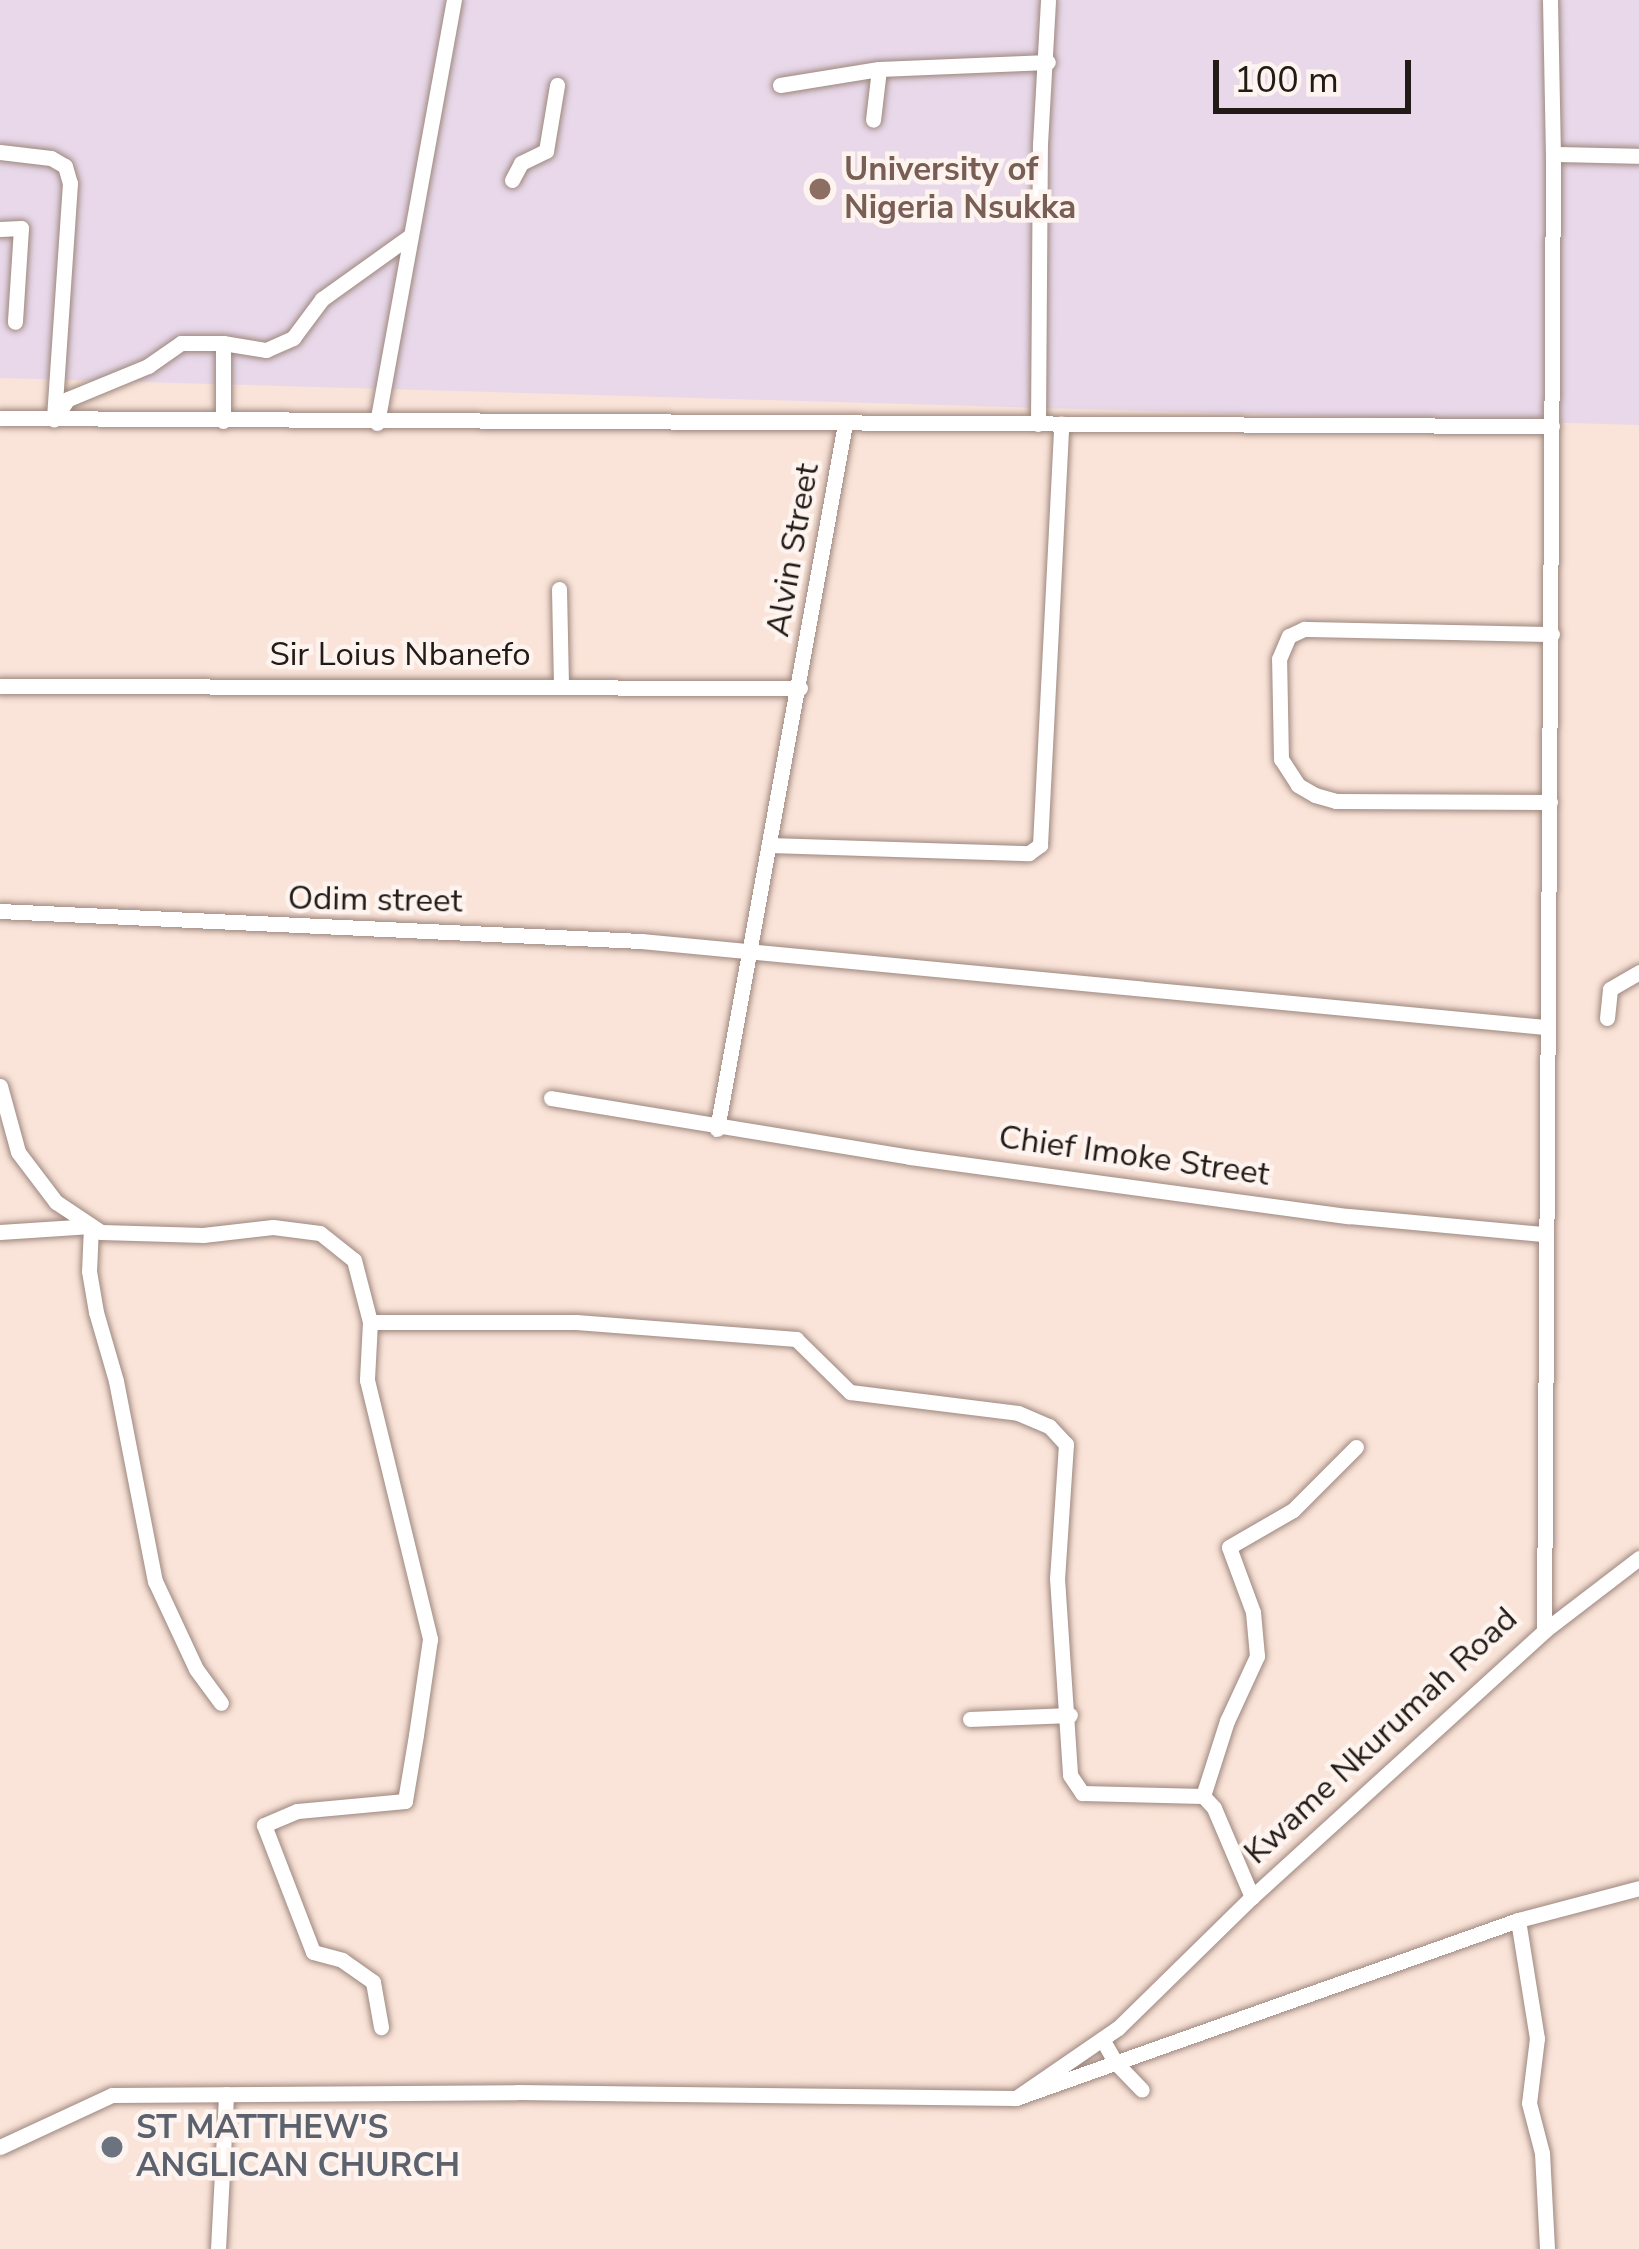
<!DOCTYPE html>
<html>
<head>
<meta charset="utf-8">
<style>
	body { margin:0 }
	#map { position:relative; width:1639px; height:2249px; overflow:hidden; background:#fae3d8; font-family:"Nunito Sans",sans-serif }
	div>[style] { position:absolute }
	.education>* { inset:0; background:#e8d8ea }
	.roads { filter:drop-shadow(0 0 3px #9d877e) drop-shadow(0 0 3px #9d877e) }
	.minor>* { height:15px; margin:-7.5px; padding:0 7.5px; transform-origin:7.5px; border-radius:7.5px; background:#fff }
	.dots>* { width:33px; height:33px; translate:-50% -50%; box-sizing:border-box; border:6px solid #fdf3ef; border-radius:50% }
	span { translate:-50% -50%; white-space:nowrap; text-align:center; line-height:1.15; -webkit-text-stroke:9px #fdf3ef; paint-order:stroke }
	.education-label { font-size:33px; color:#785e54; font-weight:700 }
	.left { translate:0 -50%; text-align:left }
	.street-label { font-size:33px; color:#221a16 }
	.worship-label { font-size:33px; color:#5b616d; font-weight:700 }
	.scale { position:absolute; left:1213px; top:60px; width:198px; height:54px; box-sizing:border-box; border:6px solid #221a16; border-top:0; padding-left:15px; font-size:36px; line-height:42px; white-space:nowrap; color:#221a16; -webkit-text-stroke:9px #fdf3ef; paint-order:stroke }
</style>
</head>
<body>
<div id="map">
	<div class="education">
		<div style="clip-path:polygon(0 0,1639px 0,1639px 425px,0 378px)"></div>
	</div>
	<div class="roads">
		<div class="minor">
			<div style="left:1550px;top:0;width:154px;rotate:88.9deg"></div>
			<div style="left:879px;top:69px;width:169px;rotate:-2.4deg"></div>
			<div style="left:780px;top:85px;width:100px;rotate:-9.2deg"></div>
			<div style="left:879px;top:69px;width:51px;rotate:96.7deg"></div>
			<div style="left:0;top:152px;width:51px;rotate:6.7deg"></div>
			<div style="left:51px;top:158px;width:16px;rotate:30deg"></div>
			<div style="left:65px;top:166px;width:18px;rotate:74deg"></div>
			<div style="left:70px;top:183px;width:237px;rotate:93.9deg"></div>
			<div style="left:512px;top:180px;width:19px;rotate:-62deg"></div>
			<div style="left:521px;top:163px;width:28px;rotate:-26deg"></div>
			<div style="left:546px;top:151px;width:67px;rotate:-80.5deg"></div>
			<div style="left:0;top:229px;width:21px;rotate:-3deg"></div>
			<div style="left:21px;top:228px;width:94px;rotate:93.7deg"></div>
			<div style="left:56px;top:416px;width:21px;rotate:-55deg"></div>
			<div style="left:68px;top:399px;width:87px;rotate:-22.4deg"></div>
			<div style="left:148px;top:366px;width:40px;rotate:-34.9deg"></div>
			<div style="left:181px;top:343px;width:42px"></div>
			<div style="left:0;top:418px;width:1552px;rotate:0.3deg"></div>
			<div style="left:223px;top:421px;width:78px;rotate:-90deg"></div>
			<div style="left:223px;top:343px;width:44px;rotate:9.2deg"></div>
			<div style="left:266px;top:350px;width:30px;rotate:-24deg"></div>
			<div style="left:293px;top:338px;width:49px;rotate:-53.4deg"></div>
			<div style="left:322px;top:299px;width:108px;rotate:-35.6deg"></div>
			<div style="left:377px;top:423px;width:430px;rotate:-79.7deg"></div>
			<div style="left:1038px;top:424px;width:280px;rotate:-89.6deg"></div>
			<div style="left:1040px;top:144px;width:144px;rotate:-86.8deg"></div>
			<div style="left:559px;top:589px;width:96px;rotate:88.8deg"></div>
			<div style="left:0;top:686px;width:800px;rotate:0.14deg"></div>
			<div style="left:1550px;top:802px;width:214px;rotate:-179.7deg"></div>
			<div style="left:1336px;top:801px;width:22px;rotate:-164deg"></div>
			<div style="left:1315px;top:795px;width:20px;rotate:-150deg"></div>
			<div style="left:1298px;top:785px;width:31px;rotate:-123deg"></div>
			<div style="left:1281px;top:759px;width:100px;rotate:-91.1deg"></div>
			<div style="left:1279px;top:659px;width:25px;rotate:-67deg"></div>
			<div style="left:1289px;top:636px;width:17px;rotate:-25deg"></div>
			<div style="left:1304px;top:629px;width:248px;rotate:1.2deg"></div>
			<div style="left:769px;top:845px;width:260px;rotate:1.8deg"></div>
			<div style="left:1029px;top:853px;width:14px;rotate:-36deg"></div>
			<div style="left:1040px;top:845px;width:422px;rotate:-87.1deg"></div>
			<div style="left:0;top:911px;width:642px;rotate:2.68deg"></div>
			<div style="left:641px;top:941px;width:908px;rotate:5.43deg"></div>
			<div style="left:1607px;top:1018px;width:29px;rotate:-84deg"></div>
			<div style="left:1610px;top:989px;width:34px;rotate:-30deg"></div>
			<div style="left:0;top:1086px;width:68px;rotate:74.7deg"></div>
			<div style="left:18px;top:1152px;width:63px;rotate:52.8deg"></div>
			<div style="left:56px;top:1202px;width:54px;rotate:33.7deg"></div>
			<div style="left:101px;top:1232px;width:102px;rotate:1.7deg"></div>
			<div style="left:203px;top:1235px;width:70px;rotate:-6.5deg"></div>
			<div style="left:273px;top:1227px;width:47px;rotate:7.3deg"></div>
			<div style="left:320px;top:1233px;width:43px;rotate:38.5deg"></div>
			<div style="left:354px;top:1260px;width:64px;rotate:75.5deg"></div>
			<div style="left:370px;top:1322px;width:58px;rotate:93deg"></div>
			<div style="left:367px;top:1380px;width:267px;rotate:76.3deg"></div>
			<div style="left:430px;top:1639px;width:97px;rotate:98.3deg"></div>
			<div style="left:416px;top:1735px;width:67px;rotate:99.5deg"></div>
			<div style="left:405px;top:1801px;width:108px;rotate:174.7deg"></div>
			<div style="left:297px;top:1811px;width:36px;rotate:157deg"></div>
			<div style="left:264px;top:1825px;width:136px;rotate:68.9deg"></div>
			<div style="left:313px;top:1952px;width:30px;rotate:15deg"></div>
			<div style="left:342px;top:1960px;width:38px;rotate:35deg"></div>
			<div style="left:373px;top:1982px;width:46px;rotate:79.9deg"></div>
			<div style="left:551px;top:1098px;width:364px;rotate:9.3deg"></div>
			<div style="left:910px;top:1157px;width:442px;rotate:7.7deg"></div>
			<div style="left:1348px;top:1216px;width:196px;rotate:5.3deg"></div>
			<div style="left:717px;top:1129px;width:717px;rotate:-79.71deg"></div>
			<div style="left:0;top:1232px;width:91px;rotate:-3.8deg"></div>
			<div style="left:91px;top:1226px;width:45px;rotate:92.5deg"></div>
			<div style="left:89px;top:1271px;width:42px;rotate:80.3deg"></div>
			<div style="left:96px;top:1312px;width:72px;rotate:73.8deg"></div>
			<div style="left:116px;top:1381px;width:204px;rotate:79deg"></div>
			<div style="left:155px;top:1581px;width:97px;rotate:65deg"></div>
			<div style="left:196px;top:1669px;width:42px;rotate:53.7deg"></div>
			<div style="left:370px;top:1322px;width:206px"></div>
			<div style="left:576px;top:1322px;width:221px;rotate:4.4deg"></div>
			<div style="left:796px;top:1339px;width:76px;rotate:44.5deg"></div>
			<div style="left:850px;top:1392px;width:169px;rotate:7.1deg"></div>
			<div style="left:1018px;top:1413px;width:34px;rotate:23deg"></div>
			<div style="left:1049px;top:1426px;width:25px;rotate:47deg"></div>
			<div style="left:1066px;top:1444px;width:134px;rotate:93.8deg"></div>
			<div style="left:1057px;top:1578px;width:197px;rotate:86.2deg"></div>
			<div style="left:1070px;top:1775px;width:22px;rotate:56deg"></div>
			<div style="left:1082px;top:1793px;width:121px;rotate:1.4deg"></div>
			<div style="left:1203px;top:1796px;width:16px;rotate:47deg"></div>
			<div style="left:1214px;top:1808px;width:97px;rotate:66.9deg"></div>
			<div style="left:1544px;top:1631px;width:120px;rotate:-37.5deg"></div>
			<div style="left:970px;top:1719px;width:100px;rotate:-2.3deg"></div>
			<div style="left:1203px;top:1796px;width:79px;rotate:-72.3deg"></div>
			<div style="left:1227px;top:1721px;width:72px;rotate:-65.2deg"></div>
			<div style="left:1257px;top:1656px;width:44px;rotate:-95.2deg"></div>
			<div style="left:1253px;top:1612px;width:69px;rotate:-110.3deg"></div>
			<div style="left:1229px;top:1547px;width:74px;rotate:-30deg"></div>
			<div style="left:1293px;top:1510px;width:89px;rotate:-45deg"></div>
			<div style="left:1518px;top:1920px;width:120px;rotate:80.9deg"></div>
			<div style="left:1537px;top:2038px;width:65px;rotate:97deg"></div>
			<div style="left:1529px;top:2103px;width:52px;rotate:75.4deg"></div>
			<div style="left:1542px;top:2153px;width:96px;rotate:87deg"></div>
			<div style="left:1102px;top:2039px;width:28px;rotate:60deg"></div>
			<div style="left:1116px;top:2063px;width:37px;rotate:46deg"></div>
			<div style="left:1016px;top:2098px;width:124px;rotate:-34.5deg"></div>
			<div style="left:1118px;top:2028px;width:187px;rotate:-44.4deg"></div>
			<div style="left:1252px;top:1897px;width:395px;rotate:-42.3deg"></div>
			<div style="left:1544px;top:1631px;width:1477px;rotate:-89.65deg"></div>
			<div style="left:1553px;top:154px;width:86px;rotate:1.3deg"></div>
			<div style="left:0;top:2147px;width:123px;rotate:-24.9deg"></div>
			<div style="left:112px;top:2095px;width:405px;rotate:-0.4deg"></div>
			<div style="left:517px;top:2092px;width:499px;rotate:0.7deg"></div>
			<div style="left:1016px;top:2098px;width:533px;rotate:-19.52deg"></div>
			<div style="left:1518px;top:1920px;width:125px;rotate:-14.8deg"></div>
			<div style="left:218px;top:2249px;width:155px;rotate:-87deg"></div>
		</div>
	</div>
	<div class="dots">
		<div style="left:820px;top:189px;background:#8d6e63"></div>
		<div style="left:112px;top:2147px;background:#6b7280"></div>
	</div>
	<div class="education-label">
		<span class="left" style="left:844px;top:189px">University of<br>Nigeria Nsukka</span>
	</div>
	<div class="street-label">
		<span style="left:793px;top:550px;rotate:-80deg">Alvin Street</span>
		<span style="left:400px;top:655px">Sir Loius Nbanefo</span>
		<span style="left:375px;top:900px;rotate:1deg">Odim street</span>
		<span style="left:1134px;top:1156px;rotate:8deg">Chief Imoke Street</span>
		<span style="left:1381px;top:1736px;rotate:-43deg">Kwame Nkurumah Road</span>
	</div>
	<div class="worship-label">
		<span class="left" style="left:136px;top:2147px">ST MATTHEW'S<br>ANGLICAN CHURCH</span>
	</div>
	<div class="scale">100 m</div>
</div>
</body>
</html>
